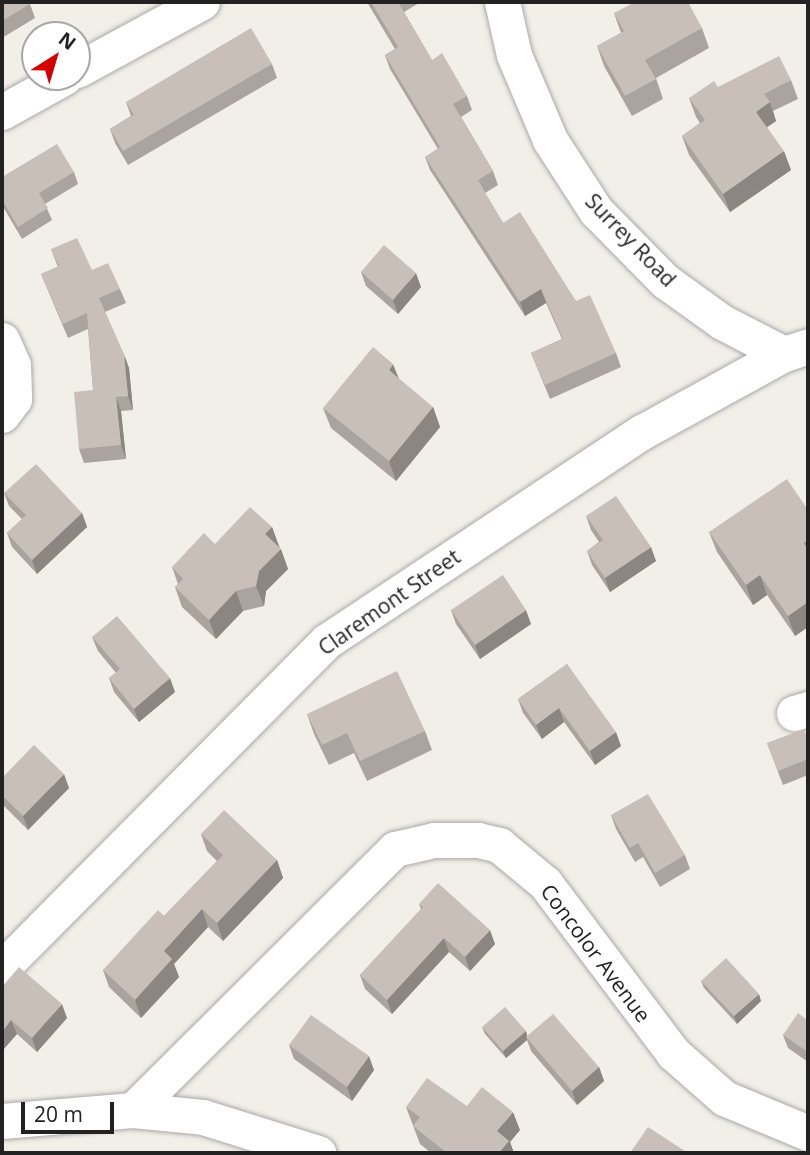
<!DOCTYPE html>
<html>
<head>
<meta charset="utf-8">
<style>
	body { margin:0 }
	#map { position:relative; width:810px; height:1155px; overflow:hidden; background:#f2efe9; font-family:"Open Sans",sans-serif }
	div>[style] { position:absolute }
	.roads { filter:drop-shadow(0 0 2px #a9a9a9) drop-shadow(0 0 2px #a9a9a9) }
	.minor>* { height:35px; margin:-17.5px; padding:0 17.5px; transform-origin:17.5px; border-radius:17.5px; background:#fff }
	.wall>* { inset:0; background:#aba49e }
	.shaded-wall>* { inset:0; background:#8b8681 }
	.building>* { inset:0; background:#c7bfb8 }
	span { translate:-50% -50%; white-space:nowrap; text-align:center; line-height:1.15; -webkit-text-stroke:6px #fff; paint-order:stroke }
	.street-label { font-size:21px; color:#222 }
	.frame { position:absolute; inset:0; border:4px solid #222; pointer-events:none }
	.north { position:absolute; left:21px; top:21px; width:70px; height:70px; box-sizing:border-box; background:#fff; border:2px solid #a7a7a7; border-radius:50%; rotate:37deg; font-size:19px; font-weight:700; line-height:28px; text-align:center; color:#222 }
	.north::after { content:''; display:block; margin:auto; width:24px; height:32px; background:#d40000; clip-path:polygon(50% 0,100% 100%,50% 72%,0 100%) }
	.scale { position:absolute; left:21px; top:1102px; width:93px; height:32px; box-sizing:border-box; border:4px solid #222; border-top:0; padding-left:9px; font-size:21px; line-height:24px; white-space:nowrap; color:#222; -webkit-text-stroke:5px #fff; paint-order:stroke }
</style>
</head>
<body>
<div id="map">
	<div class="roads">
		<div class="minor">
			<div style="left:502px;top:2px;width:54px;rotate:77.2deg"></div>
			<div style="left:514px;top:55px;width:92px;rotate:67deg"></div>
			<div style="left:550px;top:140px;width:85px;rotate:57.1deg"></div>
			<div style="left:596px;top:211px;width:98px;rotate:45.4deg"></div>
			<div style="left:665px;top:281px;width:70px;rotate:35.7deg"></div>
			<div style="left:722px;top:322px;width:70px;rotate:27.3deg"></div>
			<div style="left:77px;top:70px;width:142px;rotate:-28.5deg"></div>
			<div style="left:2px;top:112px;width:72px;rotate:-29.1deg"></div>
			<div style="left:2px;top:340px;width:27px;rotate:66deg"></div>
			<div style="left:13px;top:365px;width:34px;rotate:88deg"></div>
			<div style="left:14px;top:399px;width:20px;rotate:127deg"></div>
			<div style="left:794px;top:713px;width:15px;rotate:-16deg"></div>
			<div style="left:2px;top:968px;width:461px;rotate:-45.2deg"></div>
			<div style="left:327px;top:641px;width:378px;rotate:-33.6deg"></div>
			<div style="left:642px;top:432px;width:162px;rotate:-28.8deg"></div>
			<div style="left:784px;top:354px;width:25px;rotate:-18deg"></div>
			<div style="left:133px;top:1110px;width:370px;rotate:-44.9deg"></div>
			<div style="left:395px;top:849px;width:40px;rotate:-13deg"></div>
			<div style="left:434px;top:840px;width:44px"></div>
			<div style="left:478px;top:840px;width:22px;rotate:13deg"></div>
			<div style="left:499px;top:845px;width:60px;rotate:39.6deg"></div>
			<div style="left:545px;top:883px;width:213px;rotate:53deg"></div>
			<div style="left:673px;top:1053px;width:68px;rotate:41.4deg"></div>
			<div style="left:724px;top:1098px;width:91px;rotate:22.6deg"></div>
			<div style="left:2px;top:1121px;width:131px;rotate:-4.8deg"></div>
			<div style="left:133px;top:1110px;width:70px;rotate:5.7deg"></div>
			<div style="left:203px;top:1117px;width:121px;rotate:17.4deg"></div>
		</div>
	</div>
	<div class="wall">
		<div style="clip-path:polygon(2px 2px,30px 4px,35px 18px,2px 38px)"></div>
		<div style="clip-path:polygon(367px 2px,418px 2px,419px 3px,404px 12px,432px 60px,467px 96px,472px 110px,461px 117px,493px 171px,498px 185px,485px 193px,503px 223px,576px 301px,616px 353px,621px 367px,550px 399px,531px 353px,562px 339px,546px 303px,525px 316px,430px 170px,425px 157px,438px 149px,390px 69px,385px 55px,395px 49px)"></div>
		<div style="clip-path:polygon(614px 13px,702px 28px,709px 48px,656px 78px,663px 99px,632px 116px,604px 66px,597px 46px,621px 33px)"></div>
		<div style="clip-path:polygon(272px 64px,277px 78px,128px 165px,115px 143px,110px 129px,131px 116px,126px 102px)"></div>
		<div style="clip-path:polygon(791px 80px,798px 99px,773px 111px,776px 121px,767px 127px,791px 170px,730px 212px,689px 155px,682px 136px,700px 123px,696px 117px,689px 98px,718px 87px)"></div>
		<div style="clip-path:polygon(74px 172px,78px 184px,45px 204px,52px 220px,22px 239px,2px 205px,2px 177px)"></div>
		<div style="clip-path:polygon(51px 249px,92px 270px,120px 289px,126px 303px,105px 312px,129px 368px,133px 410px,121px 411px,126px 459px,84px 463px,79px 449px,93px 390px,88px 329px,68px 338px,41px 274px,58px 267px)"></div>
		<div style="clip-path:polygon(361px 272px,421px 287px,398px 314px,366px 286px)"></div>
		<div style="clip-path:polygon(433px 407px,440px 427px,396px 481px,331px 428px,323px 408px)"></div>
		<div style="clip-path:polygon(4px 493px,82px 513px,87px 527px,37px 574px,12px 547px,7px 533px,22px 519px,9px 506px)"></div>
		<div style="clip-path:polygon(808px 510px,808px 627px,795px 636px,767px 595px,753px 605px,717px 552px,709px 532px)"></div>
		<div style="clip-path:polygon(586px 516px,656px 561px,610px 592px,592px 565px,587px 551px,599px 542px,591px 530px)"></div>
		<div style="clip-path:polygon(272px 527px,288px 569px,266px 591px,264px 606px,243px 611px,216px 639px,182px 607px,175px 587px,178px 584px,172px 567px,215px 544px)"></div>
		<div style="clip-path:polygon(451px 610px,531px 624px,480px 659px,456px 624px)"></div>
		<div style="clip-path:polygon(92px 637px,175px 692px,139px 722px,114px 692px,109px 678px,116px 673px,98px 651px)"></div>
		<div style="clip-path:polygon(567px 664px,621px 746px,595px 765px,564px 722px,542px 739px,523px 713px,518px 699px)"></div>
		<div style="clip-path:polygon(307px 714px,425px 731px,432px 750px,367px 781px,354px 753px,329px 765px,314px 734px)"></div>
		<div style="clip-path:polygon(808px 740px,808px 775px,783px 785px,767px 743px)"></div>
		<div style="clip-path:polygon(2px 778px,69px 788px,28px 830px,2px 804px)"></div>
		<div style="clip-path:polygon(611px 815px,685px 855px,690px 869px,660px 887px,643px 857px,635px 862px,616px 829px)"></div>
		<div style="clip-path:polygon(201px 834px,277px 860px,283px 878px,223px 941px,208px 927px,174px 964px,179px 977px,141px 1018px,109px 987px,103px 970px,164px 916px,217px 861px,207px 851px)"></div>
		<div style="clip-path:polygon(419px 904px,495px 944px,470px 971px,449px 952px,392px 1014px,365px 989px,360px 975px,421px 909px)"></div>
		<div style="clip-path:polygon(701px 981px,761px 1001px,737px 1024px,704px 988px)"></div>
		<div style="clip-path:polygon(2px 987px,67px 1018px,37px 1052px,17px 1034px,2px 1051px)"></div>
		<div style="clip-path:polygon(808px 1018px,808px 1062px,788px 1048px,783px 1035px,807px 1020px)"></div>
		<div style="clip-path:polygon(482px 1027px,526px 1031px,527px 1036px,599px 1067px,604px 1081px,577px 1105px,531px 1051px,527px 1040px,506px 1058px,485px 1034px)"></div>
		<div style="clip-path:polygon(289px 1045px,374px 1070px,352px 1101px,294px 1059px)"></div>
		<div style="clip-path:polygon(467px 1106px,520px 1130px,510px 1142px,514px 1153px,431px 1153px,420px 1144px,406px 1107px)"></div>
	</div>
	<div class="shaded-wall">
		<div style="clip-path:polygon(770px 102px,776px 121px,763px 130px,756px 112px)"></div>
		<div style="clip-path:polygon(784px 151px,791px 170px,730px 212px,723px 194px)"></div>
		<div style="clip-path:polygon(416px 273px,421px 287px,398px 314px,393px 300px)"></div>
		<div style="clip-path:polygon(541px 289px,546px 303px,525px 316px,520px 302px)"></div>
		<div style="clip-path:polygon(124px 354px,129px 368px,133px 410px,128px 396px)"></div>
		<div style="clip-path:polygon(393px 364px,401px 384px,389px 370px)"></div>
		<div style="clip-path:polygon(116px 397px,121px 411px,126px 459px,121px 445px)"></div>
		<div style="clip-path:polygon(433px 407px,440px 427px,396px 481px,389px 461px)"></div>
		<div style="clip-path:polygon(82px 513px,87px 527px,37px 574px,32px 560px)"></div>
		<div style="clip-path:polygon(272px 527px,279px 547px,265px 534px)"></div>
		<div style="clip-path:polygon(808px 540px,808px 556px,804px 543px)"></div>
		<div style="clip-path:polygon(651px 547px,656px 561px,610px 592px,605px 578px)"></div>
		<div style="clip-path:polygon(281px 549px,288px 569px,266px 591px,264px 606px,256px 586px,259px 571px)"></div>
		<div style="clip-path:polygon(760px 575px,767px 595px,753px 605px,746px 585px)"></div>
		<div style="clip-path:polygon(236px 591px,243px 611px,216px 639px,209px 620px)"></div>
		<div style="clip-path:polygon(808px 602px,808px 627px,795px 636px,788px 616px)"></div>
		<div style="clip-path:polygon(526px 610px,531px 624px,480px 659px,475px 645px)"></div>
		<div style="clip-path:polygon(170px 678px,175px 692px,139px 722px,134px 709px)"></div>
		<div style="clip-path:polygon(559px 708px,564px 722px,542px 739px,536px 725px)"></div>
		<div style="clip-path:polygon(616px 732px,621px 746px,595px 765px,590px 751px)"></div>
		<div style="clip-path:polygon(64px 774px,69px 788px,28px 830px,23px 816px)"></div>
		<div style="clip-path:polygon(277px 860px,283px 878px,223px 941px,217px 923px)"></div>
		<div style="clip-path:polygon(202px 909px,208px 927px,174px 964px,179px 977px,141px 1018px,135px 1000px,164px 951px)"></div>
		<div style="clip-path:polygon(490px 930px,495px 944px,470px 971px,465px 957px)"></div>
		<div style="clip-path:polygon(444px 938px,449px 952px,392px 1014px,387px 1000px)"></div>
		<div style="clip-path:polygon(759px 994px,761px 1001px,737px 1024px,734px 1016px)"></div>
		<div style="clip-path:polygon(62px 1004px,67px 1018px,37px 1052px,32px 1038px)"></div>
		<div style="clip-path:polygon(11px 1020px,17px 1034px,2px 1051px,2px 1032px)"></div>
		<div style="clip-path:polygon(526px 1031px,528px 1039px,526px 1037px,527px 1040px,506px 1058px,503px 1051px)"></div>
		<div style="clip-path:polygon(369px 1056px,374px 1070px,352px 1101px,347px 1087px)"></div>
		<div style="clip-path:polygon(599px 1067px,604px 1081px,577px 1105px,572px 1091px)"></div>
		<div style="clip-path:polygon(513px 1112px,520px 1130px,510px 1142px,514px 1153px,499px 1153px,497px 1131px)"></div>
	</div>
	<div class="building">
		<div style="clip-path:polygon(2px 2px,29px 2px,30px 4px,2px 21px)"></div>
		<div style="clip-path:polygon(371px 2px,398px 2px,432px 60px,442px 53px,467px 96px,453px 104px,493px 171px,478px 180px,503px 223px,520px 212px,576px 301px,590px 295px,616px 353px,545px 385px,531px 353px,563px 339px,541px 289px,520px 302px,425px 157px,440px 147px,385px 55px,398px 47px)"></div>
		<div style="clip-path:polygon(635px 2px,688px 2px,702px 28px,645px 60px,656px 79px,625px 96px,597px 46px,624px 31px,614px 13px)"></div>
		<div style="clip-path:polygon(251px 28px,272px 64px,123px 151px,110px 129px,134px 115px,126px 102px)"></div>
		<div style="clip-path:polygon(779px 56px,791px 80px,764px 94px,770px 102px,756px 112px,784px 151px,723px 194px,682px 136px,705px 120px,689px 98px,714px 81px,718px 87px)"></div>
		<div style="clip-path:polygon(57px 144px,74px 172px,39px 193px,48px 208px,18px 227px,2px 200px,2px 177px)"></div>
		<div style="clip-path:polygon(77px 238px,92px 270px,108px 263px,120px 289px,99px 298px,124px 354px,128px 396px,116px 397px,121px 445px,79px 449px,74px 392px,93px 390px,87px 313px,63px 324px,41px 274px,59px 266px,51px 249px)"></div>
		<div style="clip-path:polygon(384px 245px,416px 273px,393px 300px,361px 272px)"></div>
		<div style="clip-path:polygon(373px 347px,393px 364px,389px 370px,433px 407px,389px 461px,323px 408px)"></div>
		<div style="clip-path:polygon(36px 464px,82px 513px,32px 560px,7px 533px,26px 515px,4px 493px)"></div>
		<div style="clip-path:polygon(787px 479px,808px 510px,808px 540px,804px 543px,808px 550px,808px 602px,788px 616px,760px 575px,746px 585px,709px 532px)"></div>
		<div style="clip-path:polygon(616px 496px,651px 547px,605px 578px,587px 551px,603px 540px,586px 516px)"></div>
		<div style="clip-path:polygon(250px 507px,272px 527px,265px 534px,281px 549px,259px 571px,256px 586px,236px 591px,209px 620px,175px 587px,183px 579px,172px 567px,204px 533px,215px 544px)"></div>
		<div style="clip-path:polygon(503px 575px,526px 610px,475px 645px,451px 610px)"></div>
		<div style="clip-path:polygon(117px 616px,170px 678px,134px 709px,109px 678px,120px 669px,92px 637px)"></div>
		<div style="clip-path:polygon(567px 664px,616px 732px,590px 751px,559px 708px,536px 725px,518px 699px)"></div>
		<div style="clip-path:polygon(397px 671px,425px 731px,360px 761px,347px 733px,322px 745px,307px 714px)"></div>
		<div style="clip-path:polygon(804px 729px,808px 740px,808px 759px,778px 771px,767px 743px)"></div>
		<div style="clip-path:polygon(34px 745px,64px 774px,23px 816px,2px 795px,2px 778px)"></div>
		<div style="clip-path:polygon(648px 794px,685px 855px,655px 873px,638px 843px,630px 848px,611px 815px)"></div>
		<div style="clip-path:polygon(224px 810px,277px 860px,217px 923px,202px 909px,164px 951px,172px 959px,135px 1000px,103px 970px,158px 910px,164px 916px,223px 855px,201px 834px)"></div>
		<div style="clip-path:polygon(438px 883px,490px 930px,465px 957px,444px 938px,387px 1000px,360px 975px,423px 907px,419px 904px)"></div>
		<div style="clip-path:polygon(726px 958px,759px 994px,734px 1016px,701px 981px)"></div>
		<div style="clip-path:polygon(19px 967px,62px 1004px,32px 1038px,11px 1020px,2px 1032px,2px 987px)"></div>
		<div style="clip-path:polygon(505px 1007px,526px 1031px,503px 1051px,482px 1027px)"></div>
		<div style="clip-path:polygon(798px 1013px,807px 1020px,808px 1018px,808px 1052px,783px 1035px)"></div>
		<div style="clip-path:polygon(553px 1014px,599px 1067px,572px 1091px,526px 1037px)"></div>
		<div style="clip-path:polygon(311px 1015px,369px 1056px,347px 1087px,289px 1045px)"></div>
		<div style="clip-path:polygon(427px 1078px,467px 1106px,482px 1087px,513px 1112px,497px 1131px,509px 1141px,499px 1153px,447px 1153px,413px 1126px,420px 1117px,406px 1107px)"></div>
		<div style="clip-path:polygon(648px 1127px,688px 1153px,630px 1153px)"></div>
	</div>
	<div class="street-label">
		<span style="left:631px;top:240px;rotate:46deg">Surrey Road</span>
		<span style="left:389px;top:602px;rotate:-35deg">Claremont Street</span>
		<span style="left:596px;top:953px;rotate:53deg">Concolor Avenue</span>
	</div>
	<div class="frame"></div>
	<div class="north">N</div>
	<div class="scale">20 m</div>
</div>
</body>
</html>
